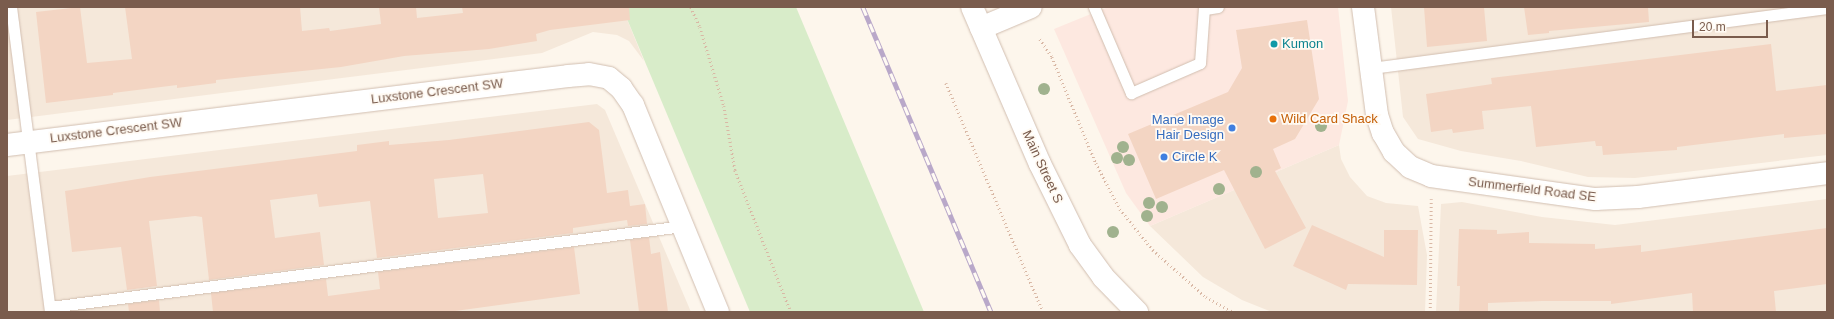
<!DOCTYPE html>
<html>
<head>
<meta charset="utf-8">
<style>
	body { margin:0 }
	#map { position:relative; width:1834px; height:319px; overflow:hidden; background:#fdf6ec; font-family:Arial,sans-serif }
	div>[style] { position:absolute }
	.residential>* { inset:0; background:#f5e8da }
	.commercial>* { inset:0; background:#fde8e0 }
	.green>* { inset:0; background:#d8ecc9 }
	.building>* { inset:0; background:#f3d5c3 }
	.path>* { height:2.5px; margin-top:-1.25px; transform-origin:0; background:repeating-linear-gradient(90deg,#d9b8a5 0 1px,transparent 0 4px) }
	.roads { filter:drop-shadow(0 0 1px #d1beb0) drop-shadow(0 0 1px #d1beb0) }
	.service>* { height:11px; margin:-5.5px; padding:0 5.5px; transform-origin:5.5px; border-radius:5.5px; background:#fff }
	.minor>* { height:22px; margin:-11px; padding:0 11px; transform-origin:11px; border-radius:11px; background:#fff }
	.tertiary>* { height:22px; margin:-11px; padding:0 11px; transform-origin:11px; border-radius:11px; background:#fff }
	.secondary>* { height:22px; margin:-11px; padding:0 11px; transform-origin:11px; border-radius:11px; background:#fff }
	.rail>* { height:4.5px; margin-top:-2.25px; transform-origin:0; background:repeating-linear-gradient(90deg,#fffaf3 0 9px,#b9a8c9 0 18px); box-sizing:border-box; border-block:1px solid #b9a8c9 }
	.trees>* { width:12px; height:12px; margin:-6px; border-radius:50%; background:#a0b28e }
	.dots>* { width:11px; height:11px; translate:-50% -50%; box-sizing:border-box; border:2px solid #fffaf3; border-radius:50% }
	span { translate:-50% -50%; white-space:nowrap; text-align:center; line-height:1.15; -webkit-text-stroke:3.5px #fffaf3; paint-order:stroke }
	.culture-label { font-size:13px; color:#0d838f }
	.left { translate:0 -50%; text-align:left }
	.street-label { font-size:13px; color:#7a5c4d }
	.food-label { font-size:13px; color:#c56008 }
	.shop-label { font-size:13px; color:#366cbe }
	.right { translate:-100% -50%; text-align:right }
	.frame { position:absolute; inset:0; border:8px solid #7a5c4d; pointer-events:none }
	.scale { position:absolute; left:1692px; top:20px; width:76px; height:18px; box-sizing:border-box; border:2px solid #7a5c4d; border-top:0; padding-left:5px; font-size:12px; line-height:14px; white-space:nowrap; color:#7a5c4d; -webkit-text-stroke:3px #fffaf3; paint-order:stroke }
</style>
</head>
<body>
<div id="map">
	<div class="residential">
		<div style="clip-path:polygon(7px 7px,622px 7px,644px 61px,629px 41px,617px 35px,593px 32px,542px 53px,7px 120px)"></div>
		<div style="clip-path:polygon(1391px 7px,1827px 7px,1827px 155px,1635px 178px,1588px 177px,1521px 161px,1461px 151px,1418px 139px,1403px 117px)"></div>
		<div style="clip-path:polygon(597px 104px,605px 110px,691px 312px,7px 312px,7px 176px)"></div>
		<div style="clip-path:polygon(1339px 145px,1341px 159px,1350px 177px,1367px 196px,1386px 203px,1418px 206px,1427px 255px,1425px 312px,1272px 312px,1242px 300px,1203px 277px,1150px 226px)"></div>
		<div style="clip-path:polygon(1827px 199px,1827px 312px,1436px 312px,1441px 204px,1462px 202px,1542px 217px,1615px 225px)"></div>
	</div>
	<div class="commercial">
		<div style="clip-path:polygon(1108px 7px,1338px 7px,1348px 101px,1339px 145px,1150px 226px,1126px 193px,1054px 29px)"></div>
	</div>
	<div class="green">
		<div style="clip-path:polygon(622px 7px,796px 7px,924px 312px,750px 312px)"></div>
	</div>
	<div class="building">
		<div style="clip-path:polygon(80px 7px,87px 63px,132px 59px,125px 7px,300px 7px,302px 31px,329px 28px,330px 31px,381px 24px,379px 7px,416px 7px,417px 18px,463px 13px,462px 7px,629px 7px,630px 20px,550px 30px,536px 34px,537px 41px,489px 49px,404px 56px,341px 67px,216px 80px,216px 83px,177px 88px,177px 85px,113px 93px,113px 95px,46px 103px,36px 12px)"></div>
		<div style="clip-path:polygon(1424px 7px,1484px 7px,1487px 41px,1427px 47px)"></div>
		<div style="clip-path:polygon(1524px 7px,1648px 7px,1649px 22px,1549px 31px,1549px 33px,1528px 35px)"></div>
		<div style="clip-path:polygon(1307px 20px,1319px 99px,1295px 139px,1273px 149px,1281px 168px,1275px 171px,1306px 228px,1265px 249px,1224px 170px,1156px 199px,1128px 134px,1228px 92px,1242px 68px,1236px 30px)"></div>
		<div style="clip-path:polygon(1771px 44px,1776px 91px,1827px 85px,1827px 134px,1784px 138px,1784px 134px,1677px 147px,1677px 150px,1603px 155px,1602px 146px,1596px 146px,1595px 141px,1536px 147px,1531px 106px,1482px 111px,1484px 129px,1453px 133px,1452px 129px,1431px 132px,1426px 94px,1492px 84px,1491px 78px)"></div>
		<div style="clip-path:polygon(evenodd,589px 122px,599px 130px,607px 193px,628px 190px,630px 206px,645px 204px,647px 224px,628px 226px,627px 220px,573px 228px,573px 233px,377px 258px,370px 201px,319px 207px,317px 194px,270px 200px,275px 238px,320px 232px,324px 265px,209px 280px,202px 217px,195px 216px,149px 221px,157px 286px,127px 290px,121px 247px,72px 252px,65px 191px,150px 177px,357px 151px,357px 145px,389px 141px,389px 145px,449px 140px,589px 122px,483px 174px,488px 213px,438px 218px,434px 179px,483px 174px)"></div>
		<div style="clip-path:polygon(1312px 225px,1384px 257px,1384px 230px,1418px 230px,1417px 285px,1348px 284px,1346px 290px,1293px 266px)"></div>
		<div style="clip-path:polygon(1827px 228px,1827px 284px,1774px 291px,1776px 312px,1693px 312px,1692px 293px,1611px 304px,1611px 301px,1542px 301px,1488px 303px,1488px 312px,1459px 312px,1460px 286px,1457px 286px,1459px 229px,1497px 230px,1497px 234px,1529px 232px,1529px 243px,1595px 244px,1595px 249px,1641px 245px,1641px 252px)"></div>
		<div style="clip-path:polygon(649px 237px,651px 254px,660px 252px,668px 312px,639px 312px,630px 240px)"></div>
		<div style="clip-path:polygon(574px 247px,580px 294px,448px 312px,213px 312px,211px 293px,326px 279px,328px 296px,380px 289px,378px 272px)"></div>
		<div style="clip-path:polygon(159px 300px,160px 312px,129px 312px,128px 304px)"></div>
	</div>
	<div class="path">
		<div style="left:691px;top:7px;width:22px;rotate:66deg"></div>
		<div style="left:700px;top:27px;width:83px;rotate:73.1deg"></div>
		<div style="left:724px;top:106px;width:65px;rotate:80.2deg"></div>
		<div style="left:735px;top:170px;width:153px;rotate:68.5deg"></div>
		<div style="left:1040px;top:39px;width:22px;rotate:56deg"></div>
		<div style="left:1052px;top:57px;width:115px;rotate:67.5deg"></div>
		<div style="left:1096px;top:163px;width:52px;rotate:62.4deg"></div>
		<div style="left:1120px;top:209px;width:53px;rotate:51.2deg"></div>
		<div style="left:1153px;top:250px;width:71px;rotate:41.6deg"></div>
		<div style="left:1206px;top:297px;width:31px;rotate:29deg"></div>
		<div style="left:946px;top:83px;width:249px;rotate:67deg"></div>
		<div style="left:1430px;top:312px;width:113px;rotate:-89.5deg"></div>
	</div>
	<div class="roads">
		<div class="service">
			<div style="left:11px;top:7px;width:307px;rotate:82.7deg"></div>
			<div style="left:1094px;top:7px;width:94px;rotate:66.7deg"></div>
			<div style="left:1131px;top:93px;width:75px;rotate:-23.5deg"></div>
			<div style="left:1200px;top:63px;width:56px;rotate:-85.9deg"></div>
			<div style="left:1205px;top:9px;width:13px;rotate:-9deg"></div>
			<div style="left:1371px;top:68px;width:460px;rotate:-7.5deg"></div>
			<div style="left:50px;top:307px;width:638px;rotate:-7.29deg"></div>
		</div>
		<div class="minor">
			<div style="left:1363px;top:7px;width:109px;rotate:82.6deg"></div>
			<div style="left:1377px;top:115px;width:19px;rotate:72deg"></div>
			<div style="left:1383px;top:133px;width:22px;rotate:60deg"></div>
			<div style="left:1394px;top:152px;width:22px;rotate:43deg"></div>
			<div style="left:1410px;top:167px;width:23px;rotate:23deg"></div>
			<div style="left:1431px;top:176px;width:166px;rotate:8deg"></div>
			<div style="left:1595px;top:199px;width:43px;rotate:-2.7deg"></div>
			<div style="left:1638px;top:197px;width:191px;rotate:-7.2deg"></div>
			<div style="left:7px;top:145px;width:565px;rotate:-7.01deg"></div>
			<div style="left:568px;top:76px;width:21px;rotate:-5deg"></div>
			<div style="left:589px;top:74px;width:20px;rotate:11deg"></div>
			<div style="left:609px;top:78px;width:16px;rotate:40deg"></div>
			<div style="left:621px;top:88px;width:21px;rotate:55deg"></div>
			<div style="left:633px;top:105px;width:224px;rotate:67.7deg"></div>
		</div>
		<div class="tertiary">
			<div style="left:981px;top:28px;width:54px;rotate:-22.8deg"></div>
		</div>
		<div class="secondary">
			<div style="left:972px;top:7px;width:171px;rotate:66.6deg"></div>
			<div style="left:1040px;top:164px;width:90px;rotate:63.7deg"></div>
			<div style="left:1080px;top:245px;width:39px;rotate:54deg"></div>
			<div style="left:1103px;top:277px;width:49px;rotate:45.8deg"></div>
		</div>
	</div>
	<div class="rail">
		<div style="left:863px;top:7px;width:331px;rotate:67.2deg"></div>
	</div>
	<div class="trees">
		<div style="left:1044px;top:89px"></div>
		<div style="left:1321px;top:126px"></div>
		<div style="left:1123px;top:147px"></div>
		<div style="left:1117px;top:158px"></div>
		<div style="left:1129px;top:160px"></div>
		<div style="left:1256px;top:172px"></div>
		<div style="left:1219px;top:189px"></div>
		<div style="left:1149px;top:203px"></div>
		<div style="left:1162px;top:207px"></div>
		<div style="left:1147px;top:216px"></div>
		<div style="left:1113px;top:232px"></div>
	</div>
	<div class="dots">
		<div style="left:1274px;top:44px;background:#0f9aa8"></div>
		<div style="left:1273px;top:119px;background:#e8710a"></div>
		<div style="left:1232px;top:128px;background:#3f7fe0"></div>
		<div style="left:1164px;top:157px;background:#3f7fe0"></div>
	</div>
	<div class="culture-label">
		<span class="left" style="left:1282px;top:44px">Kumon</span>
	</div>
	<div class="street-label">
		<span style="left:437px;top:92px;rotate:-7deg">Luxstone Crescent SW</span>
		<span style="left:116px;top:131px;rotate:-7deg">Luxstone Crescent SW</span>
		<span style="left:1042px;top:167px;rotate:65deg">Main Street S</span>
		<span style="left:1532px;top:190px;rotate:7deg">Summerfield Road SE</span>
	</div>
	<div class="food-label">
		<span class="left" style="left:1281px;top:119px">Wild Card Shack</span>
	</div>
	<div class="shop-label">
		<span class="right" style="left:1224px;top:128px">Mane Image<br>Hair Design</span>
		<span class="left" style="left:1172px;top:157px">Circle K</span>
	</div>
	<div class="frame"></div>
	<div class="scale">20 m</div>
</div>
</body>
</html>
